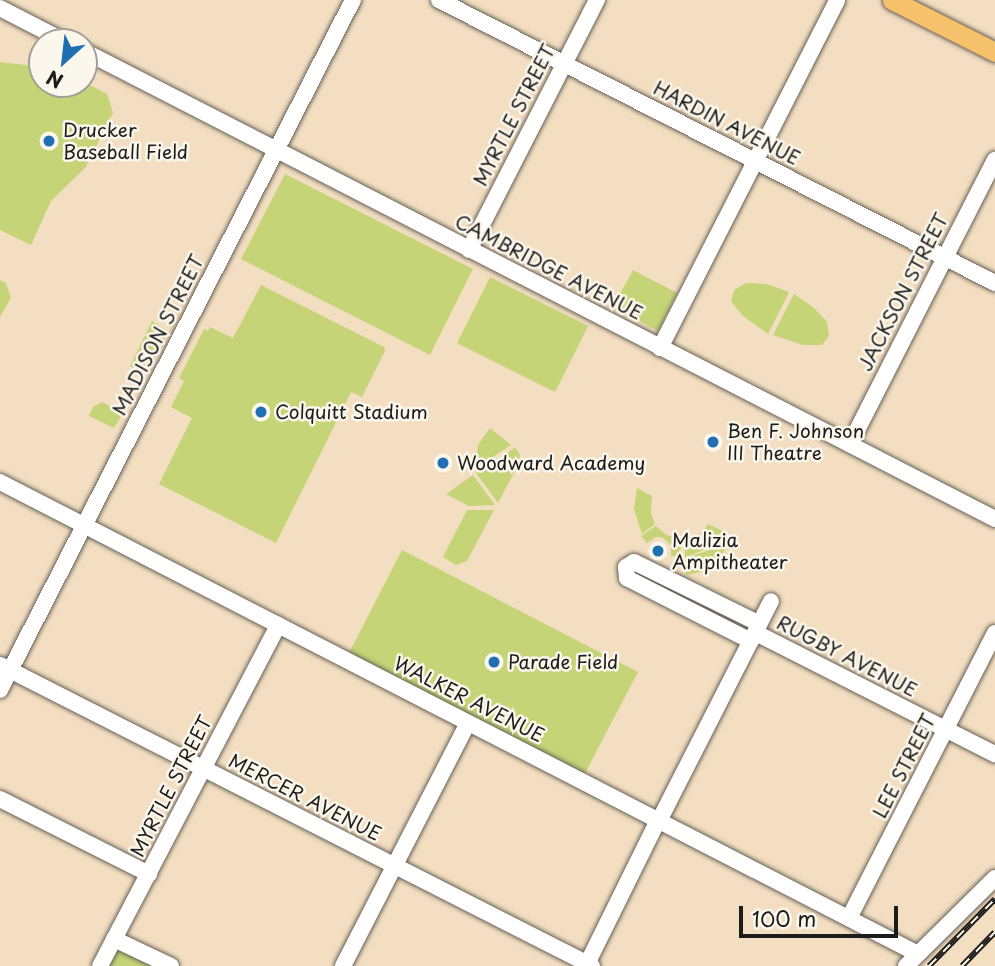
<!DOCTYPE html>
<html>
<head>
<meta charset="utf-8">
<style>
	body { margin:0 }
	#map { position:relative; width:995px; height:966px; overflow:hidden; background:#f3dec1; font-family:"Playpen Sans",sans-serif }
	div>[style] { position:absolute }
	.green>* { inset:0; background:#c4d476 }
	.roads { filter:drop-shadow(0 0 2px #676056) drop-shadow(0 0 2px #676056) }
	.minor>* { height:16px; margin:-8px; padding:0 8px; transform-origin:8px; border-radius:8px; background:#fff }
	.major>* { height:19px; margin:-9.5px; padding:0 9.5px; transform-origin:9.5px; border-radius:9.5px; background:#f5c16b }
	.rail>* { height:6px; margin-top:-3px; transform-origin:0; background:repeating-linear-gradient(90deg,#fbf7ec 0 10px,#1c1c1c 0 20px); box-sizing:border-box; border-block:2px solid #1c1c1c }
	.dots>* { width:19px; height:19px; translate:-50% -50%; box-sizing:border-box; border:4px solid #fbf7ec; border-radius:50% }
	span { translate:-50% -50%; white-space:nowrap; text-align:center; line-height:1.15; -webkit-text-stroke:5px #fbf7ec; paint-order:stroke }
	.street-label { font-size:19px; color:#1c1c1c }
	.poi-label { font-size:19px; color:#1c1c1c }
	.left { translate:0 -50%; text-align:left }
	.north { position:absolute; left:28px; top:28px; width:70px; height:70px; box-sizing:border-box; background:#fbf7ec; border:2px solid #a29f99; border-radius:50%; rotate:207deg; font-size:19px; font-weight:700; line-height:28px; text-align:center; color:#1c1c1c }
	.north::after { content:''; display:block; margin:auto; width:24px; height:32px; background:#1f6fb2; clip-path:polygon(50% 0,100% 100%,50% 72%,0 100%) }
	.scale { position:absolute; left:739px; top:906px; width:159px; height:32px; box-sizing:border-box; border:4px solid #1c1c1c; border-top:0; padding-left:9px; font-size:21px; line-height:24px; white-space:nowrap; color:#1c1c1c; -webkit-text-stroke:5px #fbf7ec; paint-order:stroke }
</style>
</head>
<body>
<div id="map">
	<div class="green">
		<div style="clip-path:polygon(0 62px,42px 67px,42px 84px,84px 82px,107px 94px,113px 113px,85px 168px,51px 201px,31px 245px,0 230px)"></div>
		<div style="clip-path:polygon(285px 174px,473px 269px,430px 355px,241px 259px)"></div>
		<div style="clip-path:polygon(633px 270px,677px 293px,658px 331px,613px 307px)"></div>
		<div style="clip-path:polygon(490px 277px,588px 326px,555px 392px,457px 343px)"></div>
		<div style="clip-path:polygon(0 280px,6px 283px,11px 298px,0 317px)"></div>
		<div style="clip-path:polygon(746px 283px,767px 284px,789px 292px,768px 334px,743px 316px,731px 301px,734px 290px)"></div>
		<div style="clip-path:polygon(261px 285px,384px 347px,385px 351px,362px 397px,351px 392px,276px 543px,159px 484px,192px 418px,171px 407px,184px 381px,179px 378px,204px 329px,208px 331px,210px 327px,233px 338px)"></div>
		<div style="clip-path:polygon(794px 294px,813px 307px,827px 322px,829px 336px,822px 345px,803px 345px,773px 335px)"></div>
		<div style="clip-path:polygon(152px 321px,168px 331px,147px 373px,143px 374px,130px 366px)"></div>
		<div style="clip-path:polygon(102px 402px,123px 413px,114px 428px,89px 416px,93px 407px)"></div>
		<div style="clip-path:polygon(490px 428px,511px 445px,476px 468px,478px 445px)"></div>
		<div style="clip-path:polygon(515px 447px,520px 455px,519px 464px,501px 458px)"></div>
		<div style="clip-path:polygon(494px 461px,517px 467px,498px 503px,476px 473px)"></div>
		<div style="clip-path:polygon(473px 475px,495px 505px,469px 506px,446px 494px)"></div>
		<div style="clip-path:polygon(637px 488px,652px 496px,651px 513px,655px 524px,642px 534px,634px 509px)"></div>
		<div style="clip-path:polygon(467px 510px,494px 510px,467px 561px,456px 565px,443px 557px)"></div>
		<div style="clip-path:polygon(708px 524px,723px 531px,704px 550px,685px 557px,685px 540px,701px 533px)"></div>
		<div style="clip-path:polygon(656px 526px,666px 535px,680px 538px,681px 557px,671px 556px,671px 545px,662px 537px,656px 537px,647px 543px,641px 536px)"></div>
		<div style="clip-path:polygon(721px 537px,729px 543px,719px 559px,704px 571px,686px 575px,685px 558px,710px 550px)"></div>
		<div style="clip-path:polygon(402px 550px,638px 672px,584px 775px,349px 653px)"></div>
		<div style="clip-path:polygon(116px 948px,154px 966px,105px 966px)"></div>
	</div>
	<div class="roads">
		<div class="minor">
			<div style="left:439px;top:0;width:624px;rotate:26.98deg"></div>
			<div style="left:0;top:8px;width:74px;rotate:27.3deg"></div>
			<div style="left:84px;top:51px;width:1024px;rotate:27.19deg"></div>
			<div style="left:469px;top:250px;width:281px;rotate:-62.9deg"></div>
			<div style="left:660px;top:348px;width:390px;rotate:-63deg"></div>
			<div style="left:850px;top:444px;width:319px;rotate:-63deg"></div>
			<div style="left:0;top:482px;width:1032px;rotate:27.21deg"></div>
			<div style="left:756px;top:633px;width:268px;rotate:26.9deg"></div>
			<div style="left:751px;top:641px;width:139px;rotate:-153.1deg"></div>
			<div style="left:627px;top:578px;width:11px;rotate:-95deg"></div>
			<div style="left:626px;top:567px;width:9px;rotate:-32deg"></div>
			<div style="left:634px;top:562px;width:140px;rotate:26.2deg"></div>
			<div style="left:0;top:665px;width:664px;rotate:26.95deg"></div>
			<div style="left:0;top:690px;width:775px;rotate:-62.91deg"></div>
			<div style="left:0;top:799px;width:167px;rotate:26.7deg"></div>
			<div style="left:661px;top:817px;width:242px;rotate:-63deg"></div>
			<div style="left:849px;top:918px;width:320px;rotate:-62.9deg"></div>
			<div style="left:114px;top:939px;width:63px;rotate:25.3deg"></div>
			<div style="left:100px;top:966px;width:385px;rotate:-62.4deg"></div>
			<div style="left:343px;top:966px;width:273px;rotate:-62.8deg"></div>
			<div style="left:586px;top:966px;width:163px;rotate:-63.7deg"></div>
			<div style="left:906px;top:966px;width:125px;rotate:-44.7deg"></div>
		</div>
		<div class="major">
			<div style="left:892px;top:0;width:115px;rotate:26.8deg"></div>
		</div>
	</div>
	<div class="rail">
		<div style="left:929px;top:966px;width:94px;rotate:-45.4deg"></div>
		<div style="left:962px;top:966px;width:47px;rotate:-45.9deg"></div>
	</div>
	<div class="dots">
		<div style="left:49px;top:141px;background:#1f6fb2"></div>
		<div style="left:261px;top:412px;background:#1f6fb2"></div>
		<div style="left:713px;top:442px;background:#1f6fb2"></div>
		<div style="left:443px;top:463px;background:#1f6fb2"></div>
		<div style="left:658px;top:551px;background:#1f6fb2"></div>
		<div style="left:494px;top:662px;background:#1f6fb2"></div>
	</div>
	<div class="street-label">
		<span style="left:514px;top:115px;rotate:-63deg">MYRTLE STREET</span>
		<span style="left:727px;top:123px;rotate:27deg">HARDIN AVENUE</span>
		<span style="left:549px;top:267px;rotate:27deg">CAMBRIDGE AVENUE</span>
		<span style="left:903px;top:292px;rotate:-63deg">JACKSON STREET</span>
		<span style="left:158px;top:335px;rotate:-63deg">MADISON STREET</span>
		<span style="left:847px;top:656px;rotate:27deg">RUGBY AVENUE</span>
		<span style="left:469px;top:699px;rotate:27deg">WALKER AVENUE</span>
		<span style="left:904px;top:766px;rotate:-63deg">LEE STREET</span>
		<span style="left:171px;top:786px;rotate:-63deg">MYRTLE STREET</span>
		<span style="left:305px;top:797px;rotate:27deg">MERCER AVENUE</span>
	</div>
	<div class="poi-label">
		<span class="left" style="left:63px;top:141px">Drucker<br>Baseball Field</span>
		<span class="left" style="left:275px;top:412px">Colquitt Stadium</span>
		<span class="left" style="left:727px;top:442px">Ben F. Johnson<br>III Theatre</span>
		<span class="left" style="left:457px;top:463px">Woodward Academy</span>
		<span class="left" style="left:672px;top:551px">Malizia<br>Ampitheater</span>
		<span class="left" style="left:508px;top:662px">Parade Field</span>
	</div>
	<div class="north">N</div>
	<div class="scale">100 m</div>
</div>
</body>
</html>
